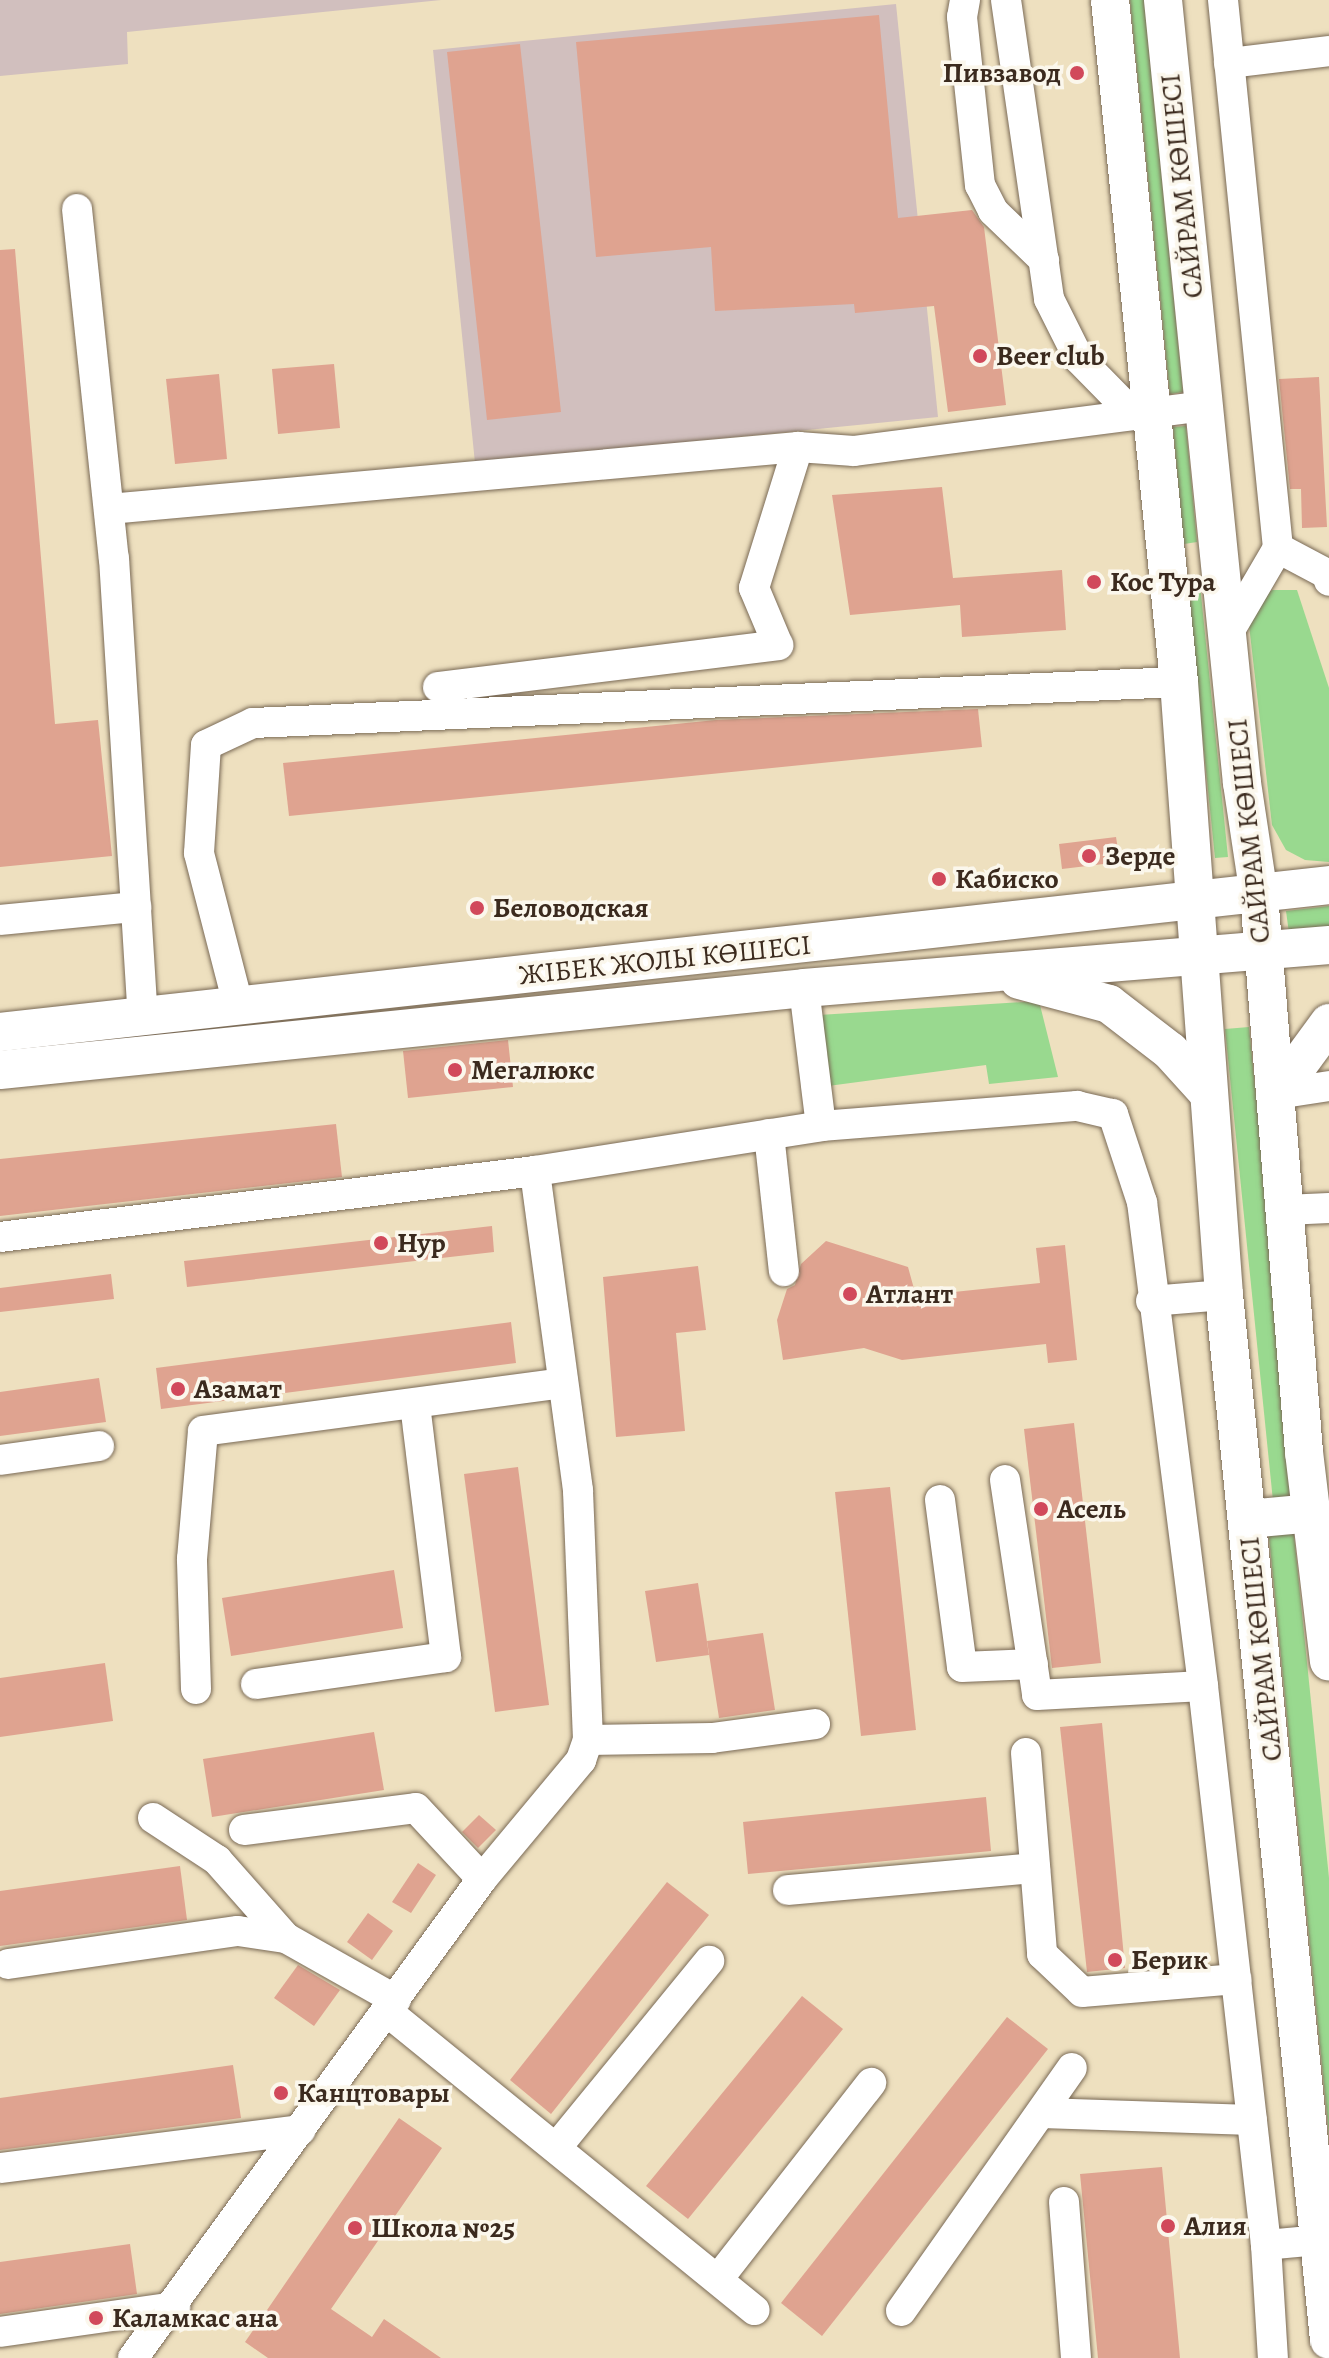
<!DOCTYPE html>
<html>
<head>
<meta charset="utf-8">
<style>
	body { margin:0 }
	#map { position:relative; width:1329px; height:2358px; overflow:hidden; background:#eee0bf; font-family:Alegreya,serif }
	div>[style] { position:absolute }
	.industrial>* { inset:0; background:#d1bfbe }
	.green>* { inset:0; background:#99d98f }
	.building>* { inset:0; background:#dfa390 }
	.roads { filter:drop-shadow(0 0 2px #7a6a56) drop-shadow(0 0 2px #7a6a56) }
	.minor>* { height:30px; margin:-15px; padding:0 15px; transform-origin:15px; border-radius:15px; background:#fff }
	.major>* { height:38px; margin:-19px; padding:0 19px; transform-origin:19px; border-radius:19px; background:#fff }
	.dots>* { width:22px; height:22px; translate:-50% -50%; box-sizing:border-box; border:4px solid #fbf7ec; border-radius:50% }
	span { translate:-50% -50%; white-space:nowrap; text-align:center; line-height:1.15; -webkit-text-stroke:7px #fbf7ec; paint-order:stroke }
	.poi-label { font-size:28px; color:#3b2a1e; font-weight:700 }
	.right { translate:-100% -50%; text-align:right }
	.left { translate:0 -50%; text-align:left }
	.street-label { font-size:28px; color:#3b2a1e }
</style>
</head>
<body>
<div id="map">
	<div class="industrial">
		<div style="clip-path:polygon(0 0,441px 0,127px 32px,128px 64px,0 76px)"></div>
		<div style="clip-path:polygon(896px 4px,938px 417px,475px 463px,433px 50px)"></div>
	</div>
	<div class="green">
		<div style="clip-path:polygon(1130px 0,1144px 0,1183px 392px,1170px 394px)"></div>
		<div style="clip-path:polygon(1186px 426px,1197px 542px,1184px 544px,1173px 427px)"></div>
		<div style="clip-path:polygon(1200px 585px,1228px 857px,1215px 858px,1187px 586px)"></div>
		<div style="clip-path:polygon(1272px 590px,1297px 590px,1329px 688px,1329px 862px,1305px 860px,1286px 850px,1272px 825px,1249px 625px,1260px 598px)"></div>
		<div style="clip-path:polygon(1329px 906px,1329px 928px,1289px 933px,1286px 911px)"></div>
		<div style="clip-path:polygon(1039px 1001px,1058px 1077px,989px 1084px,986px 1065px,828px 1086px,819px 1015px)"></div>
		<div style="clip-path:polygon(1249px 1027px,1297px 1498px,1273px 1501px,1225px 1029px)"></div>
		<div style="clip-path:polygon(1293px 1525px,1329px 1878px,1329px 2135px,1268px 1527px)"></div>
	</div>
	<div class="building">
		<div style="clip-path:polygon(879px 15px,898px 218px,972px 210px,984px 227px,1006px 405px,948px 412px,934px 306px,855px 313px,854px 304px,715px 311px,711px 247px,596px 257px,576px 42px)"></div>
		<div style="clip-path:polygon(520px 44px,561px 412px,487px 420px,447px 52px)"></div>
		<div style="clip-path:polygon(15px 249px,55px 724px,98px 720px,112px 856px,0 867px,0 250px)"></div>
		<div style="clip-path:polygon(334px 364px,340px 428px,278px 434px,272px 369px)"></div>
		<div style="clip-path:polygon(219px 374px,227px 459px,175px 464px,166px 379px)"></div>
		<div style="clip-path:polygon(1319px 377px,1327px 527px,1302px 528px,1301px 489px,1290px 489px,1279px 379px)"></div>
		<div style="clip-path:polygon(942px 487px,953px 578px,1062px 570px,1066px 630px,962px 637px,960px 605px,850px 615px,832px 495px)"></div>
		<div style="clip-path:polygon(978px 709px,982px 747px,289px 816px,283px 763px,716px 720px)"></div>
		<div style="clip-path:polygon(1116px 837px,1120px 862px,1062px 869px,1059px 844px)"></div>
		<div style="clip-path:polygon(508px 1040px,513px 1087px,408px 1098px,403px 1051px)"></div>
		<div style="clip-path:polygon(336px 1124px,342px 1177px,0 1216px,0 1159px)"></div>
		<div style="clip-path:polygon(492px 1226px,494px 1252px,187px 1287px,184px 1261px)"></div>
		<div style="clip-path:polygon(826px 1241px,908px 1267px,916px 1296px,1040px 1283px,1036px 1248px,1065px 1245px,1077px 1360px,1048px 1363px,1046px 1344px,902px 1360px,864px 1348px,783px 1360px,777px 1320px,787px 1289px,795px 1285px,801px 1264px)"></div>
		<div style="clip-path:polygon(698px 1266px,706px 1330px,676px 1333px,685px 1431px,616px 1437px,603px 1277px)"></div>
		<div style="clip-path:polygon(111px 1274px,114px 1299px,0 1312px,0 1288px)"></div>
		<div style="clip-path:polygon(511px 1322px,516px 1363px,161px 1409px,156px 1368px)"></div>
		<div style="clip-path:polygon(99px 1378px,106px 1422px,0 1436px,0 1392px)"></div>
		<div style="clip-path:polygon(1074px 1423px,1101px 1663px,1052px 1668px,1024px 1429px)"></div>
		<div style="clip-path:polygon(518px 1467px,549px 1705px,495px 1712px,464px 1474px)"></div>
		<div style="clip-path:polygon(890px 1487px,916px 1730px,861px 1736px,835px 1492px)"></div>
		<div style="clip-path:polygon(394px 1570px,403px 1628px,231px 1656px,222px 1598px)"></div>
		<div style="clip-path:polygon(698px 1583px,709px 1655px,656px 1662px,645px 1591px)"></div>
		<div style="clip-path:polygon(763px 1633px,775px 1710px,719px 1718px,707px 1641px)"></div>
		<div style="clip-path:polygon(105px 1663px,113px 1721px,0 1737px,0 1678px)"></div>
		<div style="clip-path:polygon(1102px 1723px,1125px 1968px,1087px 1972px,1060px 1727px)"></div>
		<div style="clip-path:polygon(374px 1732px,384px 1790px,212px 1817px,203px 1759px)"></div>
		<div style="clip-path:polygon(986px 1797px,991px 1851px,748px 1874px,743px 1822px)"></div>
		<div style="clip-path:polygon(479px 1815px,496px 1830px,478px 1848px,462px 1832px)"></div>
		<div style="clip-path:polygon(418px 1863px,436px 1875px,411px 1913px,392px 1902px)"></div>
		<div style="clip-path:polygon(180px 1866px,187px 1920px,0 1946px,0 1891px)"></div>
		<div style="clip-path:polygon(667px 1882px,709px 1915px,551px 2114px,510px 2080px)"></div>
		<div style="clip-path:polygon(368px 1913px,393px 1931px,372px 1960px,347px 1942px)"></div>
		<div style="clip-path:polygon(298px 1965px,340px 1990px,314px 2026px,274px 1998px)"></div>
		<div style="clip-path:polygon(802px 1996px,843px 2029px,688px 2219px,646px 2186px)"></div>
		<div style="clip-path:polygon(1007px 2017px,1048px 2049px,822px 2336px,781px 2303px)"></div>
		<div style="clip-path:polygon(233px 2065px,241px 2118px,0 2150px,0 2098px)"></div>
		<div style="clip-path:polygon(399px 2118px,442px 2148px,331px 2309px,372px 2337px,384px 2319px,441px 2358px,268px 2358px,245px 2342px)"></div>
		<div style="clip-path:polygon(1162px 2167px,1180px 2358px,1098px 2358px,1080px 2174px)"></div>
		<div style="clip-path:polygon(130px 2244px,137px 2294px,0 2314px,0 2262px)"></div>
	</div>
	<div class="roads">
		<div class="minor">
			<div style="left:965px;top:0;width:17px;rotate:100deg"></div>
			<div style="left:962px;top:17px;width:169px;rotate:83.9deg"></div>
			<div style="left:980px;top:185px;width:29px;rotate:63deg"></div>
			<div style="left:993px;top:211px;width:71px;rotate:43.9deg"></div>
			<div style="left:1006px;top:0;width:302px;rotate:81.8deg"></div>
			<div style="left:1049px;top:299px;width:67px;rotate:63.4deg"></div>
			<div style="left:1079px;top:359px;width:76px;rotate:45.5deg"></div>
			<div style="left:1223px;top:0;width:551px;rotate:84.27deg"></div>
			<div style="left:1278px;top:548px;width:97px;rotate:120.3deg"></div>
			<div style="left:1229px;top:63px;width:101px;rotate:-6.8deg"></div>
			<div style="left:77px;top:209px;width:352px;rotate:84deg"></div>
			<div style="left:114px;top:559px;width:459px;rotate:86.4deg"></div>
			<div style="left:109px;top:509px;width:692px;rotate:-5.14deg"></div>
			<div style="left:798px;top:447px;width:56px;rotate:4.1deg"></div>
			<div style="left:854px;top:451px;width:355px;rotate:-7.3deg"></div>
			<div style="left:1278px;top:548px;width:55px;rotate:28deg"></div>
			<div style="left:1327px;top:574px;width:7px;rotate:74deg"></div>
			<div style="left:438px;top:687px;width:343px;rotate:-7deg"></div>
			<div style="left:778px;top:645px;width:62px;rotate:-112.8deg"></div>
			<div style="left:754px;top:588px;width:148px;rotate:-72.7deg"></div>
			<div style="left:0;top:920px;width:137px;rotate:-5.5deg"></div>
			<div style="left:804px;top:988px;width:139px;rotate:83deg"></div>
			<div style="left:239px;top:1008px;width:160px;rotate:-104.5deg"></div>
			<div style="left:199px;top:853px;width:108px;rotate:-86.3deg"></div>
			<div style="left:206px;top:745px;width:52px;rotate:-25.1deg"></div>
			<div style="left:253px;top:723px;width:927px;rotate:-2.54deg"></div>
			<div style="left:1277px;top:1094px;width:53px;rotate:-8.7deg"></div>
			<div style="left:769px;top:1134px;width:138px;rotate:83.8deg"></div>
			<div style="left:1285px;top:1210px;width:44px;rotate:-2.6deg"></div>
			<div style="left:0;top:1237px;width:539px;rotate:-7.03deg"></div>
			<div style="left:535px;top:1171px;width:290px;rotate:-8.9deg"></div>
			<div style="left:821px;top:1126px;width:257px;rotate:-4.5deg"></div>
			<div style="left:1077px;top:1106px;width:37px;rotate:13deg"></div>
			<div style="left:1113px;top:1114px;width:93px;rotate:71.8deg"></div>
			<div style="left:1142px;top:1202px;width:488px;rotate:82.8deg"></div>
			<div style="left:1203px;top:1686px;width:563px;rotate:83.57deg"></div>
			<div style="left:1266px;top:2245px;width:113px;rotate:86.5deg"></div>
			<div style="left:1151px;top:1301px;width:73px;rotate:-4.7deg"></div>
			<div style="left:0;top:1460px;width:100px;rotate:-8deg"></div>
			<div style="left:1005px;top:1480px;width:217px;rotate:81.5deg"></div>
			<div style="left:1037px;top:1695px;width:166px;rotate:-3.1deg"></div>
			<div style="left:940px;top:1500px;width:168px;rotate:82.5deg"></div>
			<div style="left:962px;top:1667px;width:71px;rotate:-2.4deg"></div>
			<div style="left:256px;top:1684px;width:192px;rotate:-8.1deg"></div>
			<div style="left:446px;top:1657px;width:254px;rotate:-97deg"></div>
			<div style="left:196px;top:1689px;width:130px;rotate:-91.8deg"></div>
			<div style="left:192px;top:1559px;width:128px;rotate:-85.1deg"></div>
			<div style="left:203px;top:1431px;width:361px;rotate:-7.6deg"></div>
			<div style="left:588px;top:1740px;width:124px;rotate:-0.9deg"></div>
			<div style="left:712px;top:1738px;width:104px;rotate:-7.7deg"></div>
			<div style="left:1026px;top:1753px;width:202px;rotate:85.4deg"></div>
			<div style="left:1042px;top:1954px;width:55px;rotate:43.5deg"></div>
			<div style="left:1082px;top:1992px;width:155px;rotate:-4.8deg"></div>
			<div style="left:153px;top:1818px;width:77px;rotate:33.3deg"></div>
			<div style="left:217px;top:1860px;width:104px;rotate:48.5deg"></div>
			<div style="left:286px;top:1938px;width:126px;rotate:29.4deg"></div>
			<div style="left:244px;top:1830px;width:173px;rotate:-7.3deg"></div>
			<div style="left:416px;top:1808px;width:97px;rotate:47.1deg"></div>
			<div style="left:788px;top:1890px;width:248px;rotate:-5.1deg"></div>
			<div style="left:8px;top:1964px;width:232px;rotate:-8.2deg"></div>
			<div style="left:238px;top:1931px;width:49px;rotate:8.3deg"></div>
			<div style="left:389px;top:2013px;width:471px;rotate:39.1deg"></div>
			<div style="left:1042px;top:2113px;width:210px;rotate:1.9deg"></div>
			<div style="left:556px;top:2148px;width:242px;rotate:-50.7deg"></div>
			<div style="left:0;top:2168px;width:303px;rotate:-7.2deg"></div>
			<div style="left:1064px;top:2202px;width:156px;rotate:85.6deg"></div>
			<div style="left:1266px;top:2245px;width:53px;rotate:-5.4deg"></div>
			<div style="left:718px;top:2279px;width:249px;rotate:-52deg"></div>
			<div style="left:901px;top:2311px;width:297px;rotate:-54.9deg"></div>
			<div style="left:0;top:2332px;width:177px;rotate:-8.1deg"></div>
			<div style="left:133px;top:2358px;width:593px;rotate:-53.92deg"></div>
			<div style="left:482px;top:1879px;width:155px;rotate:-50.2deg"></div>
			<div style="left:581px;top:1760px;width:21px;rotate:-71deg"></div>
			<div style="left:588px;top:1740px;width:250px;rotate:-92.3deg"></div>
			<div style="left:578px;top:1490px;width:322px;rotate:-97.7deg"></div>
		</div>
		<div class="major">
			<div style="left:1110px;top:0;width:685px;rotate:84.22deg"></div>
			<div style="left:1179px;top:682px;width:615px;rotate:85.8deg"></div>
			<div style="left:1224px;top:1295px;width:1050px;rotate:84.26deg"></div>
			<div style="left:1163px;top:0;width:787px;rotate:84.24deg"></div>
			<div style="left:1242px;top:783px;width:113px;rotate:81.4deg"></div>
			<div style="left:1259px;top:895px;width:559px;rotate:85.38deg"></div>
			<div style="left:1304px;top:1452px;width:211px;rotate:83.2deg"></div>
			<div style="left:1019px;top:980px;width:93px;rotate:14.9deg"></div>
			<div style="left:1109px;top:1004px;width:77px;rotate:37.6deg"></div>
			<div style="left:1170px;top:1051px;width:58px;rotate:47.8deg"></div>
			<div style="left:0;top:1032px;width:1337px;rotate:-6.31deg"></div>
			<div style="left:0;top:1070px;width:808px;rotate:-5.82deg"></div>
			<div style="left:804px;top:988px;width:527px;rotate:-4.68deg"></div>
			<div style="left:1277px;top:1094px;width:88px;rotate:-53.8deg"></div>
			<div style="left:1248px;top:1519px;width:65px;rotate:-5.3deg"></div>
		</div>
	</div>
	<div class="dots">
		<div style="left:1077px;top:73px;background:#d1495b"></div>
		<div style="left:980px;top:356px;background:#d1495b"></div>
		<div style="left:1094px;top:582px;background:#d1495b"></div>
		<div style="left:1089px;top:856px;background:#d1495b"></div>
		<div style="left:939px;top:879px;background:#d1495b"></div>
		<div style="left:477px;top:908px;background:#d1495b"></div>
		<div style="left:455px;top:1070px;background:#d1495b"></div>
		<div style="left:381px;top:1243px;background:#d1495b"></div>
		<div style="left:850px;top:1294px;background:#d1495b"></div>
		<div style="left:178px;top:1389px;background:#d1495b"></div>
		<div style="left:1041px;top:1509px;background:#d1495b"></div>
		<div style="left:1115px;top:1960px;background:#d1495b"></div>
		<div style="left:281px;top:2093px;background:#d1495b"></div>
		<div style="left:1168px;top:2226px;background:#d1495b"></div>
		<div style="left:355px;top:2228px;background:#d1495b"></div>
		<div style="left:96px;top:2318px;background:#d1495b"></div>
	</div>
	<div class="poi-label">
		<span class="right" style="left:1061px;top:73px">Пивзавод</span>
		<span class="left" style="left:996px;top:356px">Beer club</span>
		<span class="left" style="left:1110px;top:582px">Кос Тура</span>
		<span class="left" style="left:1105px;top:856px">Зерде</span>
		<span class="left" style="left:955px;top:879px">Кабиско</span>
		<span class="left" style="left:493px;top:908px">Беловодская</span>
		<span class="left" style="left:471px;top:1070px">Мегалюкс</span>
		<span class="left" style="left:397px;top:1243px">Нур</span>
		<span class="left" style="left:866px;top:1294px">Атлант</span>
		<span class="left" style="left:194px;top:1389px">Азамат</span>
		<span class="left" style="left:1057px;top:1509px">Асель</span>
		<span class="left" style="left:1131px;top:1960px">Берик</span>
		<span class="left" style="left:297px;top:2093px">Канцтовары</span>
		<span class="left" style="left:1184px;top:2226px">Алия</span>
		<span class="left" style="left:371px;top:2228px">Школа №25</span>
		<span class="left" style="left:112px;top:2318px">Каламкас ана</span>
	</div>
	<div class="street-label">
		<span style="left:1182px;top:186px;rotate:-96deg">САЙРАМ КӨШЕСІ</span>
		<span style="left:1249px;top:831px;rotate:-96deg">САЙРАМ КӨШЕСІ</span>
		<span style="left:665px;top:960px;rotate:-6deg">ЖІБЕК ЖОЛЫ КӨШЕСІ</span>
		<span style="left:1261px;top:1649px;rotate:-96deg">САЙРАМ КӨШЕСІ</span>
	</div>
</div>
</body>
</html>
